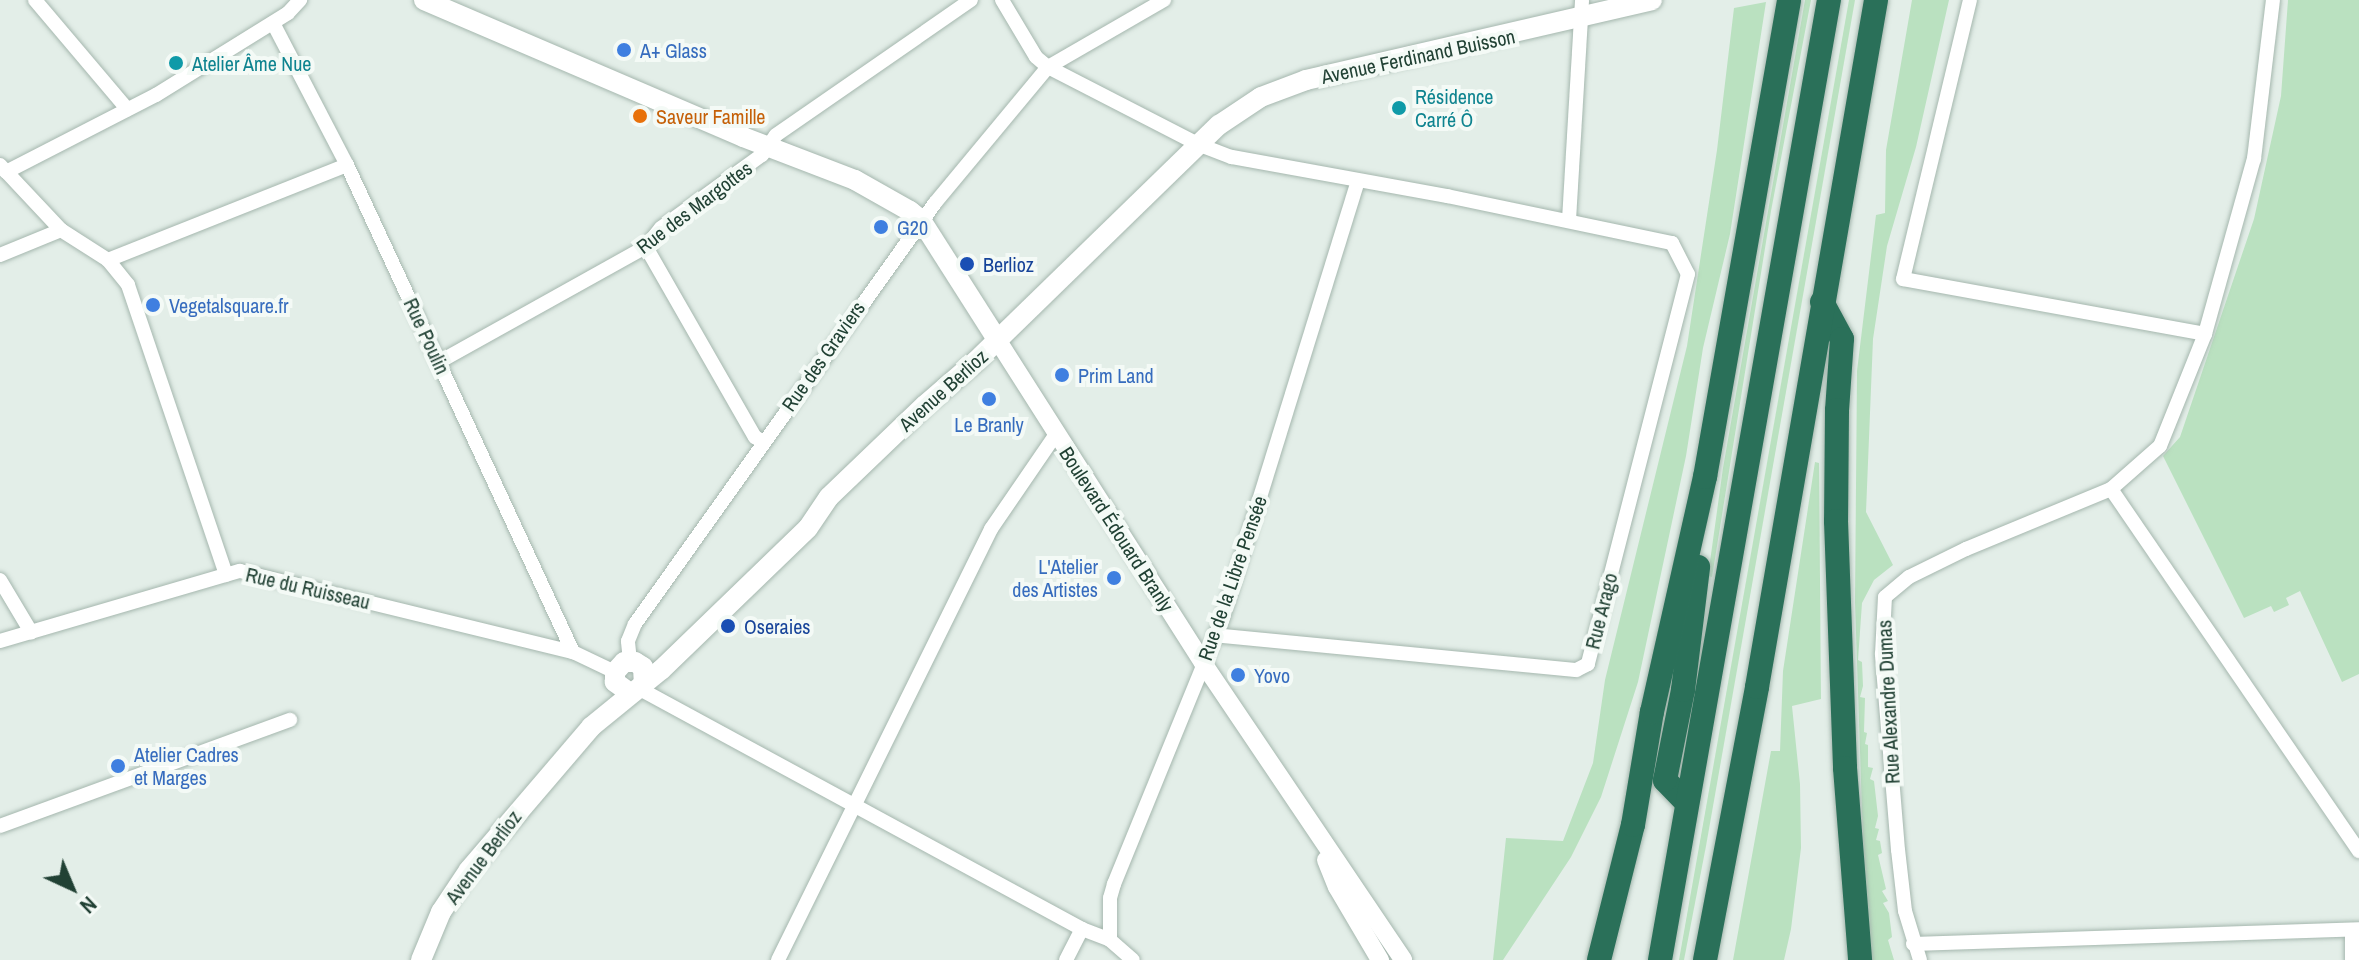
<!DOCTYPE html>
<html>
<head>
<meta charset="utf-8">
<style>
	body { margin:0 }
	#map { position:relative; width:2359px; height:960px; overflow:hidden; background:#e3eee8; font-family:"Archivo Narrow",sans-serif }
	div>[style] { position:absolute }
	.green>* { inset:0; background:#bae1c0 }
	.roads { filter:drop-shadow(0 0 2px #a5b7ae) drop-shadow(0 0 2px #a5b7ae) }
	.minor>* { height:14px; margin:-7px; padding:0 7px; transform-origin:7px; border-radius:7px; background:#fff }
	.tertiary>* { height:18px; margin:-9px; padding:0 9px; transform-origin:9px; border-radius:9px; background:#fff }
	.secondary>* { height:20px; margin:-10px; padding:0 10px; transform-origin:10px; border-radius:10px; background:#fff }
	.motorway>* { height:24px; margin:-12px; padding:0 12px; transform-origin:12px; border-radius:12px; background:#2a7059 }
	.dots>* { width:22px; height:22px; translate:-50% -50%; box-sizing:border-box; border:4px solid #f4faf6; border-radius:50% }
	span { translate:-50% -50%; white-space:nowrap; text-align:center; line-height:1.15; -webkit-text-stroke:8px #f4faf6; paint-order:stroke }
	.shop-label { font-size:20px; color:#366cbe }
	.left { translate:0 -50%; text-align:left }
	.right { translate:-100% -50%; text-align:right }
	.street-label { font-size:20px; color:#214134 }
	.culture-label { font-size:20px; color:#0d838f }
	.food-label { font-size:20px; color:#c56008 }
	.transit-label { font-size:20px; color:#164399 }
	.north { position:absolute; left:32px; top:848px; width:80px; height:80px; -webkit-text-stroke:6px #f4faf6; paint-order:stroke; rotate:136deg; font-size:22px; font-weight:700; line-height:32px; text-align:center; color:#214134 }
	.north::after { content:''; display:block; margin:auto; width:28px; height:36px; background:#214134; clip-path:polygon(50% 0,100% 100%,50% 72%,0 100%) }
</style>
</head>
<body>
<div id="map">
	<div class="green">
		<div style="clip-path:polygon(1805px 0,1811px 0,1771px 211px,1712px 577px,1708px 576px,1723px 468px)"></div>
		<div style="clip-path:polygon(1849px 0,1855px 0,1706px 846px,1684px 960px,1679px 960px)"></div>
		<div style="clip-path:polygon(1912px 0,1949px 0,1916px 147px,1887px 246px,1873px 339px,1866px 512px,1893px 565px,1874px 580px,1862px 603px,1858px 660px,1862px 662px,1863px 686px,1860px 697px,1865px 698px,1864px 732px,1867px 733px,1865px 744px,1868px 745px,1868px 767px,1873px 768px,1870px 779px,1874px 781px,1878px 816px,1875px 828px,1879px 829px,1876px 840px,1880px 841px,1882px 853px,1878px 855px,1886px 889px,1882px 891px,1888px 901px,1883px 903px,1889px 913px,1892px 937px,1888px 940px,1894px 960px,1867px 960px,1855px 602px,1857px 371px,1876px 215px,1885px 213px,1886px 150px)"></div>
		<div style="clip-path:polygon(2288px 0,2359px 0,2359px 674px,2342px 682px,2300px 591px,2286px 598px,2289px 605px,2274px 612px,2271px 606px,2244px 618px,2163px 456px,2180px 437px,2254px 219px,2281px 96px)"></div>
		<div style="clip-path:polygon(1766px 2px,1730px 234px,1703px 348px,1686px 456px,1638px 682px,1601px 797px,1571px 857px,1503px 960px,1493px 960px,1506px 838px,1563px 841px,1593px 763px,1605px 680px,1687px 346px,1717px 150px,1734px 8px)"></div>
		<div style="clip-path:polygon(1815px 462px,1819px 463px,1821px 699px,1792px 706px,1800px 784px,1801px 848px,1791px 929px,1784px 960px,1733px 960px,1771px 751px,1780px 751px,1783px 671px)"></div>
	</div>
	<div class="roads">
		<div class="minor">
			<div style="left:35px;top:0;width:143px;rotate:49.8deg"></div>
			<div style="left:1002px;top:0;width:66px;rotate:59.2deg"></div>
			<div style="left:1036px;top:57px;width:16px;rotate:40deg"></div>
			<div style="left:1048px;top:67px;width:171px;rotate:27.2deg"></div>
			<div style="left:1200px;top:145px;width:34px;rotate:21deg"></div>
			<div style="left:1232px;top:157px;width:219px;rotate:10.3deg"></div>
			<div style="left:1447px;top:196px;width:230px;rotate:11.8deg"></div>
			<div style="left:1672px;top:243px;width:35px;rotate:63deg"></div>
			<div style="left:1688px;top:274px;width:403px;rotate:104.4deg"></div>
			<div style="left:1588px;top:664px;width:13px;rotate:153deg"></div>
			<div style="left:1576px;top:670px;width:363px;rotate:-174.5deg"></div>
			<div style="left:1970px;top:0;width:287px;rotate:103.5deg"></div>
			<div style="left:1903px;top:279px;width:307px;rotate:10.3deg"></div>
			<div style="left:273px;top:23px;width:160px;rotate:62.5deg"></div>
			<div style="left:347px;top:165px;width:537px;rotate:65.11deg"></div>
			<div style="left:0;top:165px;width:89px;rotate:46.8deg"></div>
			<div style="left:61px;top:230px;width:56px;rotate:32.6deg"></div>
			<div style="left:108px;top:260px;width:32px;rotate:51deg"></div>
			<div style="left:128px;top:285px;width:306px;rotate:71.3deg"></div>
			<div style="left:6px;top:172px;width:169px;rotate:-27.2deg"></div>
			<div style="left:156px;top:95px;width:155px;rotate:-31.8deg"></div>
			<div style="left:288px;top:13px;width:18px;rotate:-47deg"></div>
			<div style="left:1569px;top:220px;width:220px;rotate:-86.6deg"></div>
			<div style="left:646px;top:247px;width:219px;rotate:60.2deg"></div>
			<div style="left:755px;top:437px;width:9px;rotate:32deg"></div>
			<div style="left:0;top:255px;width:66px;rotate:-22.3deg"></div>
			<div style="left:108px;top:260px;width:257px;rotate:-21.7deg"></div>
			<div style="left:439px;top:362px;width:237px;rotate:-29.1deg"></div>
			<div style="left:646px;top:247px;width:24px;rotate:-52deg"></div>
			<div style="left:661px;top:228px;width:125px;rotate:-35.9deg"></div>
			<div style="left:762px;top:155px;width:24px;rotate:-55deg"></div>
			<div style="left:776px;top:135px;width:237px;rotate:-34.7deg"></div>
			<div style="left:2111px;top:489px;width:439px;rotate:55.6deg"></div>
			<div style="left:0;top:580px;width:61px;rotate:59.2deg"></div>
			<div style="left:0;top:641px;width:250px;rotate:-16.3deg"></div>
			<div style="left:240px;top:571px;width:343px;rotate:13.7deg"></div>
			<div style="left:573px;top:652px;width:47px;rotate:25.5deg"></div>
			<div style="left:630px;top:661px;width:20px;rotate:-96deg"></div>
			<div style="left:628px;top:641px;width:18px;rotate:-68deg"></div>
			<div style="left:635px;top:624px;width:517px;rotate:-54.53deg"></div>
			<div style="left:935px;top:203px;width:177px;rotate:-50.3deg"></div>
			<div style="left:1048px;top:67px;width:134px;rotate:-30deg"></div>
			<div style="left:640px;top:689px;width:503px;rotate:28.5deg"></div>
			<div style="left:1082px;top:929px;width:30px;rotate:21deg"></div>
			<div style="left:1110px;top:940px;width:30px;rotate:41deg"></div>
			<div style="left:0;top:826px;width:309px;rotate:-20.1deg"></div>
			<div style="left:2352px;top:931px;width:29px;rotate:90deg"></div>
			<div style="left:1110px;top:940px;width:42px;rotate:-90deg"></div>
			<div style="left:1110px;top:898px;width:15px;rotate:-74deg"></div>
			<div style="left:1114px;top:884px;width:285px;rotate:-67.8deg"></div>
			<div style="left:1222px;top:620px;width:460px;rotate:-72.8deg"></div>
			<div style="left:1913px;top:944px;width:446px;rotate:-1.9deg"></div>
			<div style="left:778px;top:960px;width:481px;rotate:-63.7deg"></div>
			<div style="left:991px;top:529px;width:115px;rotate:-55.6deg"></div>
			<div style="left:1066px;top:960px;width:35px;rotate:-63deg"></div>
			<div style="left:1920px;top:960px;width:51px;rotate:-107deg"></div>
			<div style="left:1905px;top:911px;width:61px;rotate:-96.5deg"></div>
			<div style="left:1898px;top:850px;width:197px;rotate:-94.7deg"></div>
			<div style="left:1882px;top:654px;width:57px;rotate:-87deg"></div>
			<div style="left:1885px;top:597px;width:31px;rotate:-40deg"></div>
			<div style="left:1909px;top:577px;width:64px;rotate:-26.2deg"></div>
			<div style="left:1966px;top:549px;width:157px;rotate:-22.5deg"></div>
			<div style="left:2111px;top:489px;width:65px;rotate:-41.3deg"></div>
			<div style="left:2160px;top:446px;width:121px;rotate:-68.1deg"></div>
			<div style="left:2205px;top:334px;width:182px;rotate:-74.4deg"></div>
			<div style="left:2254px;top:159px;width:160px;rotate:-83.2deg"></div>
		</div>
		<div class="tertiary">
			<div style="left:998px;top:341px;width:382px;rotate:57.5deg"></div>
			<div style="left:1203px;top:663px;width:358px;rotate:56deg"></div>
			<div style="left:1326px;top:860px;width:29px;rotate:68deg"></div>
			<div style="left:1337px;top:887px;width:85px;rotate:59.5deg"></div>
		</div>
		<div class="secondary">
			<div style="left:424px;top:0;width:347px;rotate:23.2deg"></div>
			<div style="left:743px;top:137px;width:120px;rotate:21deg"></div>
			<div style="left:855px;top:180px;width:63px;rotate:29.4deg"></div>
			<div style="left:910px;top:211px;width:14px;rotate:39deg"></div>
			<div style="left:921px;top:220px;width:143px;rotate:57.5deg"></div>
			<div style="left:630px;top:693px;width:19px;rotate:-144deg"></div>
			<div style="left:615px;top:682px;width:10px;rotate:-90deg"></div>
			<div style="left:615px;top:672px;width:13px;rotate:-48deg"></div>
			<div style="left:624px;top:662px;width:11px"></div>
			<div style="left:635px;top:662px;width:9px;rotate:32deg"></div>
			<div style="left:643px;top:667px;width:17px;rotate:87deg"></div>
			<div style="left:421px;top:960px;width:52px;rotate:-67.4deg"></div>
			<div style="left:441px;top:912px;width:50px;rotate:-56.3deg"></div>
			<div style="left:469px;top:870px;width:188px;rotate:-49.5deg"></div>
			<div style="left:591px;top:727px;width:90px;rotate:-39.2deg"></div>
			<div style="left:661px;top:670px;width:204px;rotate:-44deg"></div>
			<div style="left:808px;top:528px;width:37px;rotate:-56deg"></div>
			<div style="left:829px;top:497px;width:133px;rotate:-43.8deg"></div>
			<div style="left:925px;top:405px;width:67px;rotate:-40.8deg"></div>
			<div style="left:976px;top:361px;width:339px;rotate:-44.2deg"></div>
			<div style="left:1219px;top:125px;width:50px;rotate:-33.7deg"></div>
			<div style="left:1261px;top:97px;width:48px;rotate:-20.7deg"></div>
			<div style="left:1306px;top:80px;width:355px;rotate:-13deg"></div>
		</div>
		<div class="motorway">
			<div style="left:1822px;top:302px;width:42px;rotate:61.6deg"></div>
			<div style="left:1842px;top:339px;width:71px;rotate:94deg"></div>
			<div style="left:1837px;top:410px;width:111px;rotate:90.5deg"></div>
			<div style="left:1836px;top:521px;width:247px;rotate:87.9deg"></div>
			<div style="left:1845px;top:768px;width:193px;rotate:85.5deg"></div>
			<div style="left:1686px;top:802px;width:30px;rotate:-134deg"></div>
			<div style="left:1665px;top:780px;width:92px;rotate:-78.7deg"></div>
			<div style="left:1683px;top:690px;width:124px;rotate:-83deg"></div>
			<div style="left:1599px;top:960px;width:139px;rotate:-75.9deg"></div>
			<div style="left:1633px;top:825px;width:115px;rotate:-80.5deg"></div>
			<div style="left:1652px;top:712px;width:241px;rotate:-77.3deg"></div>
			<div style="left:1705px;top:477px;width:484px;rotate:-80deg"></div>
			<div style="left:1660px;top:960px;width:975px;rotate:-80.02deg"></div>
			<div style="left:1705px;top:960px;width:278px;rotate:-79.2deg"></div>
			<div style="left:1757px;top:687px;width:697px;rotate:-80.17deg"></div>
		</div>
	</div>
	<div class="dots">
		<div style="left:624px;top:50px;background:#3f7fe0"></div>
		<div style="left:176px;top:63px;background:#0f9aa8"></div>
		<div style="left:1399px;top:108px;background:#0f9aa8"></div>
		<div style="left:640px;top:116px;background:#e8710a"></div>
		<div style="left:881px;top:227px;background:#3f7fe0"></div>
		<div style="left:967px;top:264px;background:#1a4fb4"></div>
		<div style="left:153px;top:305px;background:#3f7fe0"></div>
		<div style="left:1062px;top:375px;background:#3f7fe0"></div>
		<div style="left:989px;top:399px;background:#3f7fe0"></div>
		<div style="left:1114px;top:578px;background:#3f7fe0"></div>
		<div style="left:728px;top:626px;background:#1a4fb4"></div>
		<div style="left:1238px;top:675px;background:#3f7fe0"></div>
		<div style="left:118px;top:766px;background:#3f7fe0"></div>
	</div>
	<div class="shop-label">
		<span class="left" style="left:640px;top:50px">A+ Glass</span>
		<span class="left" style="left:897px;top:227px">G20</span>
		<span class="left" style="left:169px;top:305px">Vegetalsquare.fr</span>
		<span class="left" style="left:1078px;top:375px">Prim Land</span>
		<span style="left:989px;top:424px">Le Branly</span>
		<span class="right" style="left:1098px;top:578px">L'Atelier<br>des Artistes</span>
		<span class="left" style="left:1254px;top:675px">Yovo</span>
		<span class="left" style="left:134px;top:766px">Atelier Cadres<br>et Marges</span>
	</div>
	<div class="street-label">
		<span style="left:1418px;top:56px;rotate:-12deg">Avenue Ferdinand Buisson</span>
		<span style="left:694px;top:207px;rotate:-37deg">Rue des Margottes</span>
		<span style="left:427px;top:336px;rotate:65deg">Rue Poulin</span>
		<span style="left:823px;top:356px;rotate:-55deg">Rue des Graviers</span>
		<span style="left:943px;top:390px;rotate:-42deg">Avenue Berlioz</span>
		<span style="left:1117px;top:529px;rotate:57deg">Boulevard Édouard Branly</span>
		<span style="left:1232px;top:578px;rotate:-71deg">Rue de la Libre Pensée</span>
		<span style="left:308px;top:588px;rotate:13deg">Rue du Ruisseau</span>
		<span style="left:1601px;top:611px;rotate:-76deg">Rue Arago</span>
		<span style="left:1888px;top:702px;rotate:-93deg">Rue Alexandre Dumas</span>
		<span style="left:483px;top:857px;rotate:-53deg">Avenue Berlioz</span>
	</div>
	<div class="culture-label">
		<span class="left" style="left:192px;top:63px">Atelier Âme Nue</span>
		<span class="left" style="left:1415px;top:108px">Résidence<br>Carré Ô</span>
	</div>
	<div class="food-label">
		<span class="left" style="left:656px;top:116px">Saveur Famille</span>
	</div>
	<div class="transit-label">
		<span class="left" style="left:983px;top:264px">Berlioz</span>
		<span class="left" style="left:744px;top:626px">Oseraies</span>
	</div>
	<div class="north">N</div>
</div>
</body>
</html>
